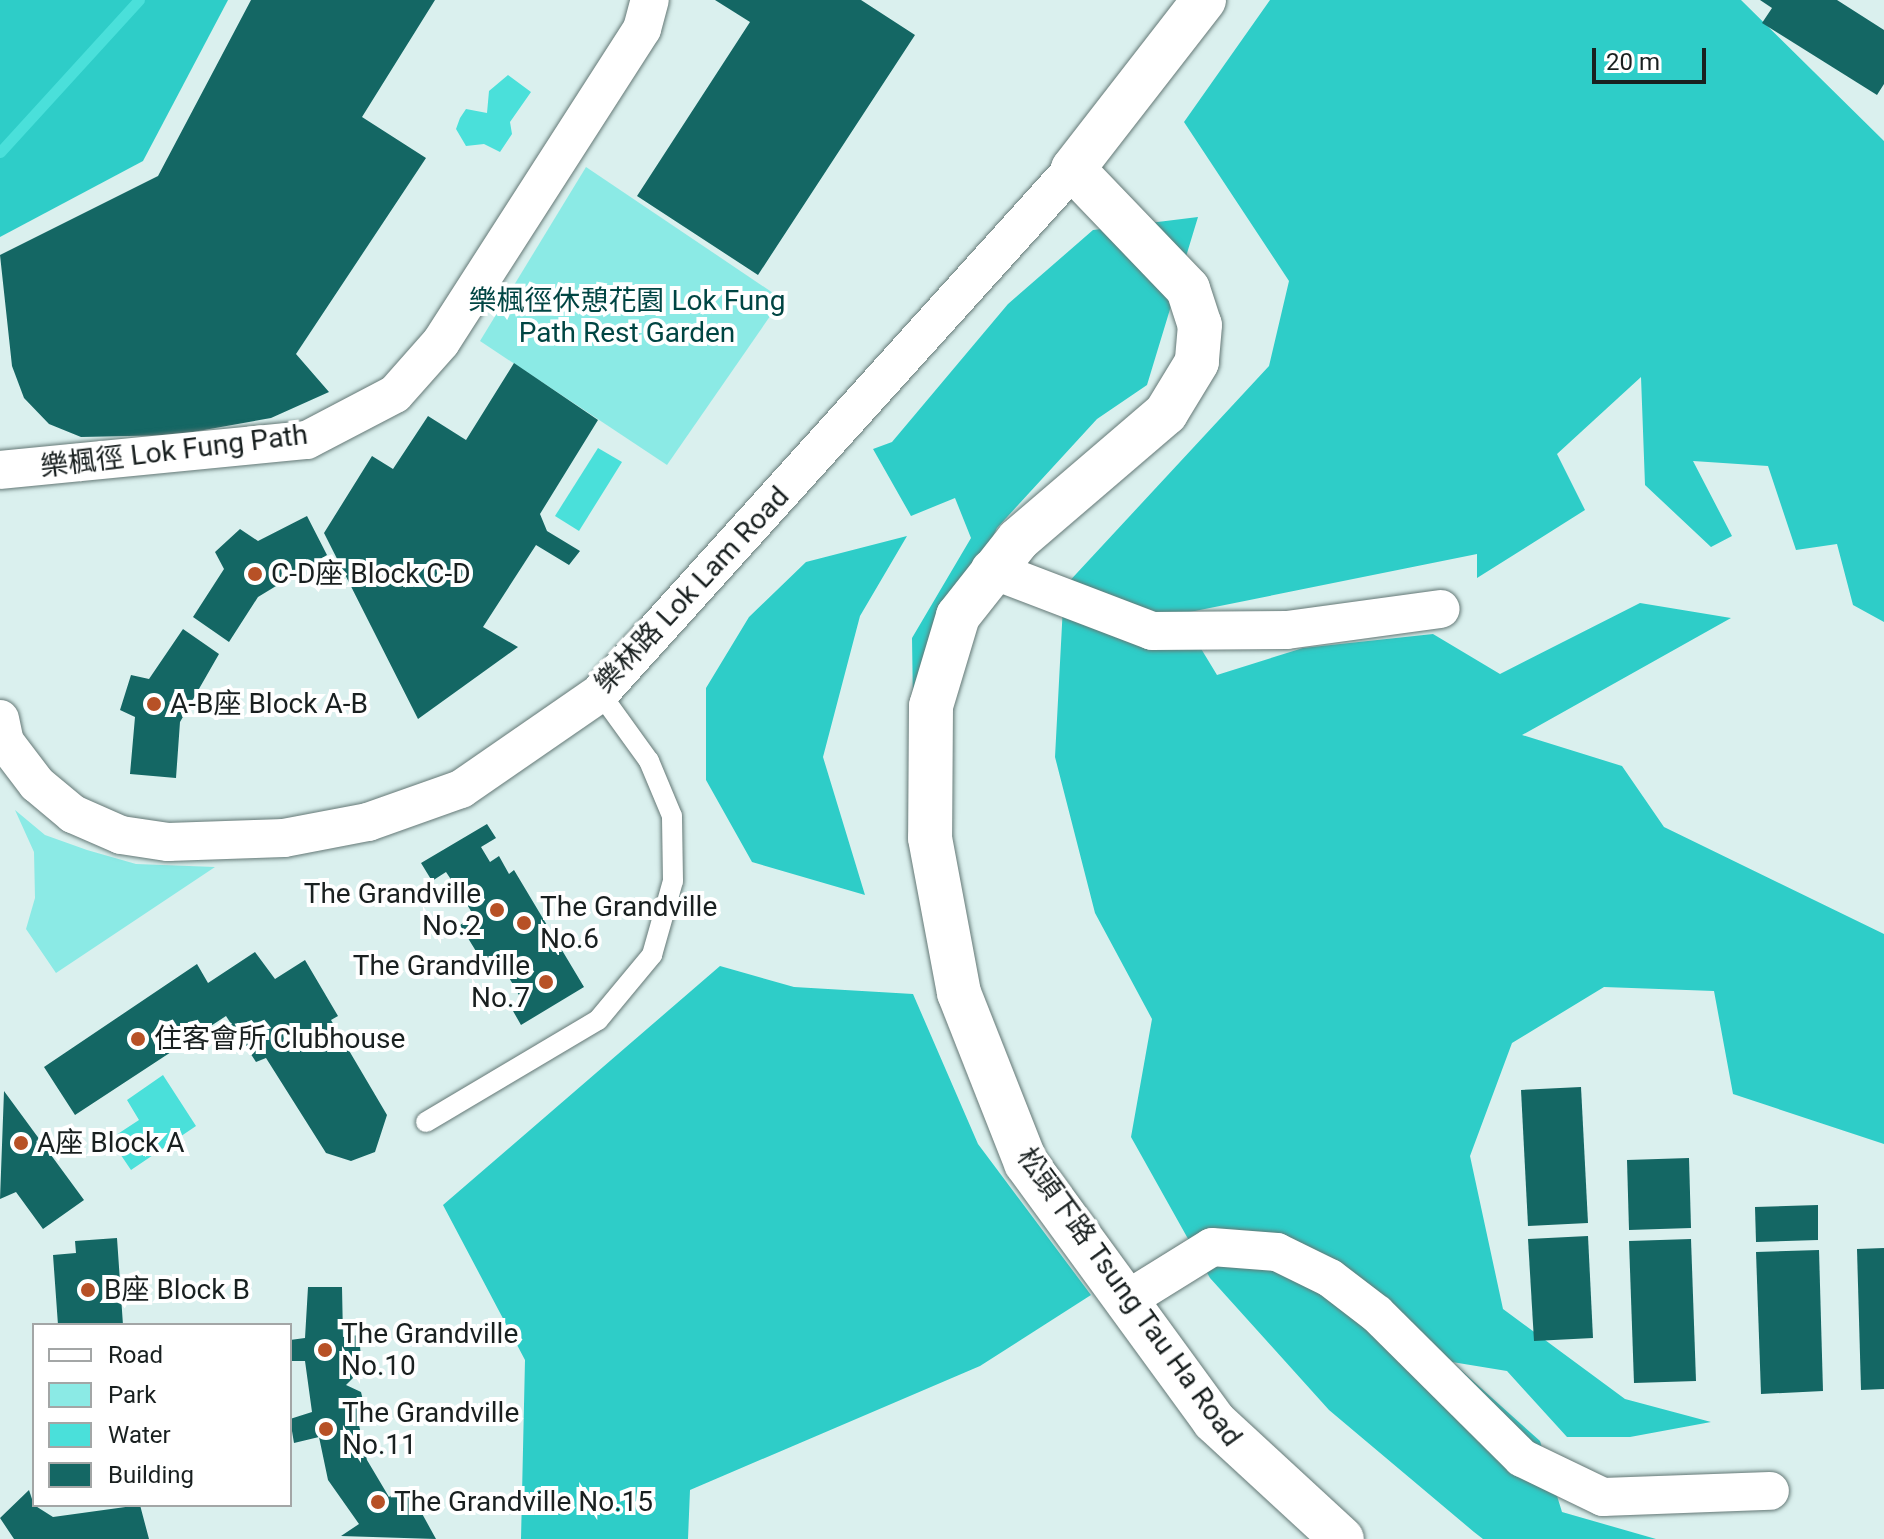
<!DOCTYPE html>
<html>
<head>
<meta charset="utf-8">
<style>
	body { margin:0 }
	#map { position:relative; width:1884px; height:1539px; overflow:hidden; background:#daf0ee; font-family:Roboto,"Noto Sans TC",sans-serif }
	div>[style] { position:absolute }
	.green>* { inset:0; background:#8beae5 }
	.forest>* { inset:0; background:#2ecdc8 }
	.water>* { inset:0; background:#4ae0da }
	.stream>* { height:11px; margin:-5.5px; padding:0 5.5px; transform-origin:5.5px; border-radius:5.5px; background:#4ae0da }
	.building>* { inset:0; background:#146764 }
	.roads { filter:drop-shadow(0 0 2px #647876) drop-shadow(0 0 2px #647876) }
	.service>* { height:20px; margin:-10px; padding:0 10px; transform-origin:10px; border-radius:10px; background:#fff }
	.minor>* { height:38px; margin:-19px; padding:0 19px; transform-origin:19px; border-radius:19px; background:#fff }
	.tertiary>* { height:44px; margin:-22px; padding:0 22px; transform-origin:22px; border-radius:22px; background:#fff }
	.dots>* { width:22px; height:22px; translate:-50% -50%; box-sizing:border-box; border:4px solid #fff; border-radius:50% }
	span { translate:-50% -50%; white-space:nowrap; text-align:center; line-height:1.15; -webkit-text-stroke:8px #fff; paint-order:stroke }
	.park-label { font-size:28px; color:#004543 }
	.street-label { font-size:28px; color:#192020 }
	.poi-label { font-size:28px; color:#192020 }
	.left { translate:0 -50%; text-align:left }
	.right { translate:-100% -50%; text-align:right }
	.legend { position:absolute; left:32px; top:1323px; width:260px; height:184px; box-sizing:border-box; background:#fff; border:2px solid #a3a6a6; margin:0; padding:10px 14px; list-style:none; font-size:24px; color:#192020 }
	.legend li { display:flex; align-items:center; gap:16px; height:40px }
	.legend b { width:40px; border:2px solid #a3a6a6 }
	.scale { position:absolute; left:1592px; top:48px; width:114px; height:36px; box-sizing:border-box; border:4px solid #192020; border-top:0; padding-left:10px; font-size:24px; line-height:28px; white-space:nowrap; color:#192020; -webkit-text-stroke:6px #fff; paint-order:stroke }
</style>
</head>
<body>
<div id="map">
	<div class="green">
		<div style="clip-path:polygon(586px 167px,782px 299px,667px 465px,480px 341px)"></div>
		<div style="clip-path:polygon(15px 810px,45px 835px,87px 850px,136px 864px,215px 867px,56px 973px,26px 929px,35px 898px,34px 852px)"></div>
	</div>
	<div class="forest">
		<div style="clip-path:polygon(0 0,228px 0,143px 161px,0 237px)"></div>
		<div style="clip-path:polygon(1270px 0,1741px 0,1884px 141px,1884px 622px,1853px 605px,1837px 544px,1796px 550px,1768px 466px,1693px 461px,1732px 536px,1711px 547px,1645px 485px,1641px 377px,1557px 454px,1585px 510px,1477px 578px,1477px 554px,1180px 614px,1217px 675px,1303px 648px,1433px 634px,1500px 674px,1640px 603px,1731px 618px,1522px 735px,1622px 766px,1664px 827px,1884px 934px,1884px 1144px,1733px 1094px,1714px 991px,1604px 987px,1512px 1043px,1470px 1156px,1503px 1309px,1625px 1399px,1711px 1422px,1630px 1437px,1567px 1437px,1507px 1371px,1452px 1362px,1540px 1441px,1562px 1512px,1656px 1539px,1483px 1539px,1474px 1532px,1329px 1410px,1210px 1278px,1131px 1137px,1152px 1019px,1095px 913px,1055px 757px,1064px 587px,1269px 366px,1289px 281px,1184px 122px)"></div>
		<div style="clip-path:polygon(1198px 217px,1147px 385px,1097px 419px,997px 528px,913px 704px,912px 638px,971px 538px,955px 498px,911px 516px,873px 449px,892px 442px,1008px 304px,1093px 230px)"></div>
		<div style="clip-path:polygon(907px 536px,860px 616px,823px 757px,865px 895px,752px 862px,706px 780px,706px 688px,749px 617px,806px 562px)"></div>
		<div style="clip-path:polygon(720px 966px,794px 987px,913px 994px,978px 1144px,1091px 1295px,980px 1366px,690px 1490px,688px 1539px,521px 1539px,525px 1360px,443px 1205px)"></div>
	</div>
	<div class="water">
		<div style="clip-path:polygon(508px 75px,531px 92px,510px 122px,512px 134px,500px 152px,484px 144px,466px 146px,456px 129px,460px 118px,466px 109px,487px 113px,489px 91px)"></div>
		<div style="clip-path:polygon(598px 448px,622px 462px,579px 531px,555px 516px)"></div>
		<div style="clip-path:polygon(163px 1075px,196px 1126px,131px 1170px,110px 1139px,139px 1120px,127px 1100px)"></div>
	</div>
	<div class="stream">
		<div style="left:0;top:152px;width:206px;rotate:-47.6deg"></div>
	</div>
	<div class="building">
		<div style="clip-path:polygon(251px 0,435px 0,362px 117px,426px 158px,296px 354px,329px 392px,271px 418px,176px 435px,81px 437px,49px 424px,24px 398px,12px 366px,0 255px,158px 176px)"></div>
		<div style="clip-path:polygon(715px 0,861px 0,915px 35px,758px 275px,637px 196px,750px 22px)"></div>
		<div style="clip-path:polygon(1760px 0,1837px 0,1884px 30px,1884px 84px,1877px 95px,1762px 23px,1772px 8px)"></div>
		<div style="clip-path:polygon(514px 363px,598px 420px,540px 514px,547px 531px,580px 551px,569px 565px,536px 545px,483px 627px,518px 647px,418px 719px,324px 533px,372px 456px,393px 469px,428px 416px,466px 440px)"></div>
		<div style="clip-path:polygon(307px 516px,327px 555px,258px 597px,229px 642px,193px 617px,224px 569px,215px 552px,240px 529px,258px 541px)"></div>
		<div style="clip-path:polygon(183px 629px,219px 654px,180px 722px,176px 778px,130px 774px,135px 717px,120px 710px,131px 675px,149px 679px)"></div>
		<div style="clip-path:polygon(487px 824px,496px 838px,481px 847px,490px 862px,499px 856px,509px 874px,514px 870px,584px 987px,521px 1025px,513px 1011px,524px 1004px,498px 958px,485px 966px,460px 925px,474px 916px,460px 893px,446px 872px,432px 881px,421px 863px)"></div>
		<div style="clip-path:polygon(255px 952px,275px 979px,305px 960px,338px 1016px,331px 1020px,387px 1115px,375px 1152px,351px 1161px,326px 1153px,266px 1058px,256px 1062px,226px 1016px,75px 1115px,44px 1067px,197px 964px,208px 983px)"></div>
		<div style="clip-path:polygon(1581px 1087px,1588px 1223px,1528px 1226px,1521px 1090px)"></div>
		<div style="clip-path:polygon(4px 1091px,84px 1200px,43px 1229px,16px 1192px,0 1199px)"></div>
		<div style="clip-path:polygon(1689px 1158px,1691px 1228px,1629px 1230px,1627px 1160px)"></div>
		<div style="clip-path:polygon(1818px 1205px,1818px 1240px,1756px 1242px,1755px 1207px)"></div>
		<div style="clip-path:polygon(1588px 1236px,1593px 1338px,1534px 1341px,1528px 1239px)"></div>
		<div style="clip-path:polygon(117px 1238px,123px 1325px,58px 1325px,53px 1255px,76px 1253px,75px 1241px)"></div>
		<div style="clip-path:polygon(1691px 1239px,1696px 1381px,1634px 1383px,1629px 1241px)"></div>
		<div style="clip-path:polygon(1884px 1248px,1884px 1389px,1861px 1390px,1857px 1249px)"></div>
		<div style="clip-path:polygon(1819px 1250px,1823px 1391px,1761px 1394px,1756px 1252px)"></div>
		<div style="clip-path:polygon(308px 1287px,342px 1287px,343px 1337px,359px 1335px,362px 1369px,346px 1385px,361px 1392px,367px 1417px,358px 1421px,367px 1460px,389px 1497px,400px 1489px,414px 1499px,436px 1539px,341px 1536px,359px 1524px,328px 1480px,319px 1437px,294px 1443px,290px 1419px,312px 1412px,305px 1361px,290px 1361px,290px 1340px,305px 1338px)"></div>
		<div style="clip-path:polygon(29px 1490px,34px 1505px,53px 1517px,140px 1505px,149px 1539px,14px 1539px,0 1518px)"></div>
	</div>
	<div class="roads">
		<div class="service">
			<div style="left:426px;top:1122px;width:200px;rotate:-30.7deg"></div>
			<div style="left:598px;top:1020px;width:85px;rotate:-50.3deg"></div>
			<div style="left:652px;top:955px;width:77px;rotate:-74.2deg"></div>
			<div style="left:673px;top:881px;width:65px;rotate:-90.9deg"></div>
			<div style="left:672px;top:816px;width:60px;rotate:-112.7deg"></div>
			<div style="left:649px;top:761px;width:84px;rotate:-125.8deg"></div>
		</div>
		<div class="minor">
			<div style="left:0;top:470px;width:308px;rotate:-5.6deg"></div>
			<div style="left:307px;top:440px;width:99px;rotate:-27.6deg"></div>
			<div style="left:395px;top:394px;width:69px;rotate:-48.5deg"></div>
			<div style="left:441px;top:342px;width:372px;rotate:-57.3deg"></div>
			<div style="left:642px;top:29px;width:30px;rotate:-75deg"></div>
			<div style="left:990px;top:569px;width:173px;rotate:20.9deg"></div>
			<div style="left:1152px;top:631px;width:135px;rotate:-0.4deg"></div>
			<div style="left:1287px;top:630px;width:155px;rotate:-7.8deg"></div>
			<div style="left:0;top:719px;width:24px;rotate:78deg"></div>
			<div style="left:5px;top:742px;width:53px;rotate:52.7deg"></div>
			<div style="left:37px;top:784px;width:47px;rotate:39.8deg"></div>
			<div style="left:73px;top:814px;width:52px;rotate:23.6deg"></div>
			<div style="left:121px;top:835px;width:48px;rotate:8.5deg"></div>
			<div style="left:168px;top:842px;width:116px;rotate:-2deg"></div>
			<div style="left:284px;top:838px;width:86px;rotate:-10.8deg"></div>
			<div style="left:368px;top:822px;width:99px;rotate:-19.5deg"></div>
			<div style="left:461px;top:789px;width:169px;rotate:-34.6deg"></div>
			<div style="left:600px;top:693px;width:706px;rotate:-47.93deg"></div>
			<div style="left:1125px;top:1301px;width:102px;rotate:-31.8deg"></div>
			<div style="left:1212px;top:1247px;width:65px;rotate:4.4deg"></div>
			<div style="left:1277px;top:1252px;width:59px;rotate:26.1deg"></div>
			<div style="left:1330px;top:1278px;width:59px;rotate:37.5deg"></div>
			<div style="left:1377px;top:1314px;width:204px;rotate:44.8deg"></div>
			<div style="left:1522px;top:1458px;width:90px;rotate:25.7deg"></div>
			<div style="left:1603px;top:1497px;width:167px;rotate:-2.1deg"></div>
		</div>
		<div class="tertiary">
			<div style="left:1204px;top:0;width:214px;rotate:127.8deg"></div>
			<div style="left:1073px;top:169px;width:166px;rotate:46.2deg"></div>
			<div style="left:1188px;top:289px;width:38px;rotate:72deg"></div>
			<div style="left:1200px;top:325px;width:37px;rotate:95deg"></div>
			<div style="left:1197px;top:362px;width:60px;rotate:121.3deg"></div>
			<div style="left:1166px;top:413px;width:195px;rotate:139.4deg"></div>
			<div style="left:1018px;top:540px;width:97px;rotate:128.3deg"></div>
			<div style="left:958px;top:616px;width:94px;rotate:106.7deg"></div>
			<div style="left:931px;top:706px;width:132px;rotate:90.4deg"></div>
			<div style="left:930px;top:838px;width:158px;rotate:79.4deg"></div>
			<div style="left:959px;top:993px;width:183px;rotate:68.5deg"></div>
			<div style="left:1026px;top:1163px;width:319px;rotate:53.9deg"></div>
			<div style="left:1214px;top:1421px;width:174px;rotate:42.7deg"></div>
		</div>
	</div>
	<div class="dots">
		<div style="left:255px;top:574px;background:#b75126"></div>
		<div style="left:154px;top:704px;background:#b75126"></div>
		<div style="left:497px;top:910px;background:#b75126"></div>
		<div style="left:524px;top:923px;background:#b75126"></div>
		<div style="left:546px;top:982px;background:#b75126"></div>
		<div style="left:138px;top:1039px;background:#b75126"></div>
		<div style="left:21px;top:1143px;background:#b75126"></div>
		<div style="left:88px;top:1290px;background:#b75126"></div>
		<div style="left:325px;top:1350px;background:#b75126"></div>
		<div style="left:326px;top:1429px;background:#b75126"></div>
		<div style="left:378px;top:1502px;background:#b75126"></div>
	</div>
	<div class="park-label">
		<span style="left:627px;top:317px">樂楓徑休憩花園 Lok Fung<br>Path Rest Garden</span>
	</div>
	<div class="street-label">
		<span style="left:174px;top:451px;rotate:-7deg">樂楓徑 Lok Fung Path</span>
		<span style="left:692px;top:590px;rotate:-47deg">樂林路 Lok Lam Road</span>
		<span style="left:1129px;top:1297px;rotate:54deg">松頭下路 Tsung Tau Ha Road</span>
	</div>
	<div class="poi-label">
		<span class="left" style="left:271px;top:574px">C-D座 Block C-D</span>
		<span class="left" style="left:170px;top:704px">A-B座 Block A-B</span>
		<span class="right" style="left:481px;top:910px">The Grandville<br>No.2</span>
		<span class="left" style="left:540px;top:923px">The Grandville<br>No.6</span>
		<span class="right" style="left:530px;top:982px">The Grandville<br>No.7</span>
		<span class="left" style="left:154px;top:1039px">住客會所 Clubhouse</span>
		<span class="left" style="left:37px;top:1143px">A座 Block A</span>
		<span class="left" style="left:104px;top:1290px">B座 Block B</span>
		<span class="left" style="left:341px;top:1350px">The Grandville<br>No.10</span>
		<span class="left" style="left:342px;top:1429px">The Grandville<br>No.11</span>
		<span class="left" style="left:394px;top:1502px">The Grandville No.15</span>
	</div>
	<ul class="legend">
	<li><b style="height:10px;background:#fff"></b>Road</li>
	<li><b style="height:22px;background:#8beae5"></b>Park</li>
	<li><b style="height:22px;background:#4ae0da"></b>Water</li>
	<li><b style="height:22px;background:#146764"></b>Building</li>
	</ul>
	<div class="scale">20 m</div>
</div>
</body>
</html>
